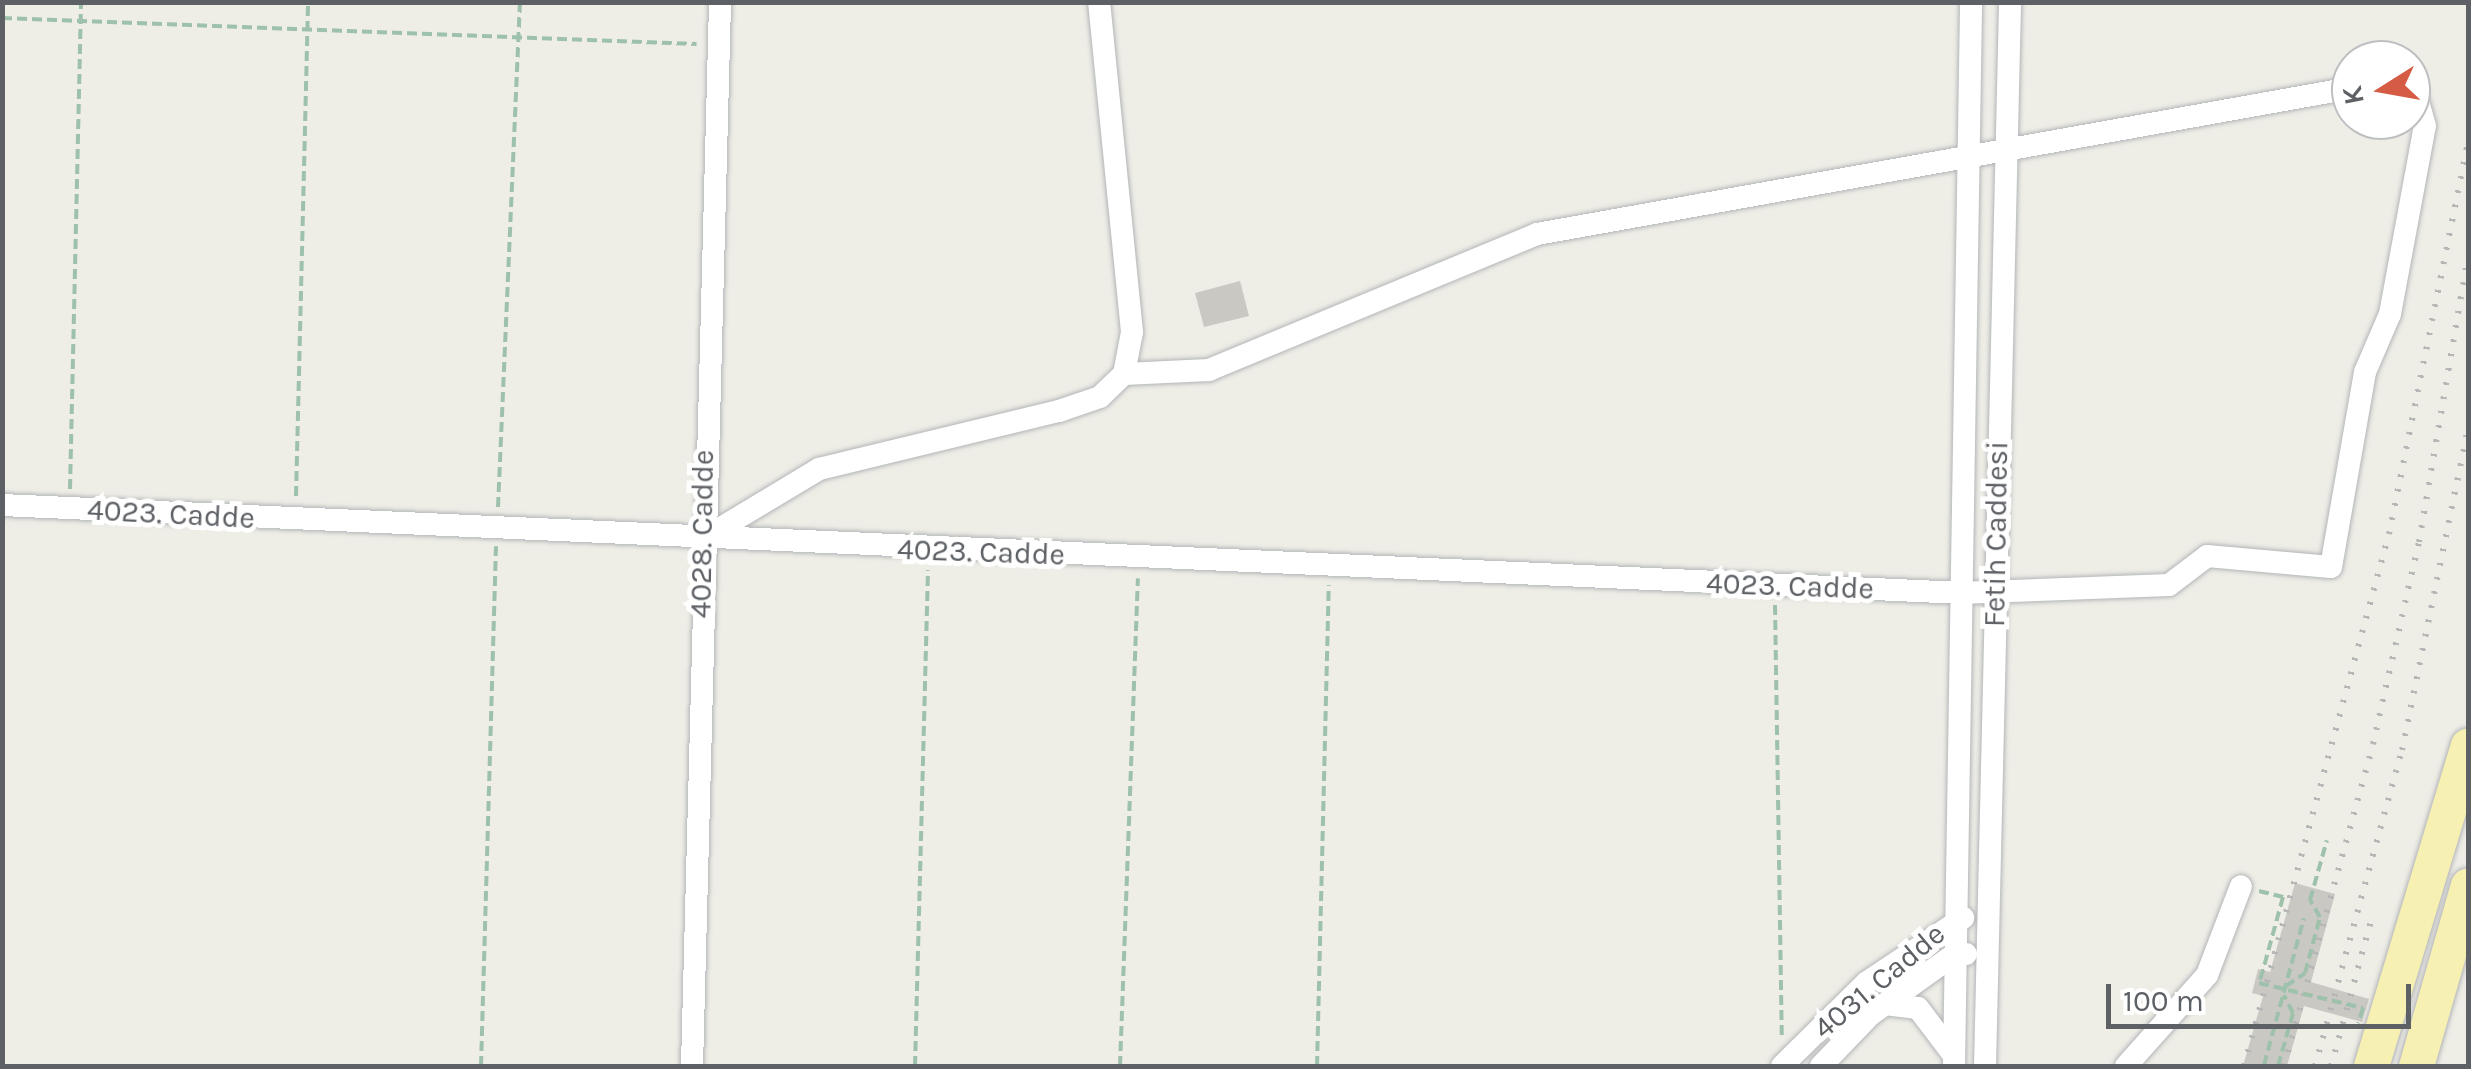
<!DOCTYPE html>
<html>
<head>
<meta charset="utf-8">
<style>
	body { margin:0 }
	#map { position:relative; width:2471px; height:1069px; overflow:hidden; background:#eeede6; font-family:Karla,sans-serif }
	div>[style] { position:absolute }
	.building>* { inset:0; background:#c9c8c2 }
	.path>* { height:4px; margin-top:-2px; transform-origin:0; background:repeating-linear-gradient(90deg,#9ec1ab 0 10px,transparent 0 15px) }
	.roads { filter:drop-shadow(0 0 2px #b3b5b9) drop-shadow(0 0 2px #b3b5b9) }
	.street>* { height:22px; margin:-11px; padding:0 11px; transform-origin:11px; border-radius:11px; background:#fff }
	.primary>* { height:35px; margin:-17.5px; padding:0 17.5px; transform-origin:17.5px; border-radius:17.5px; background:#f6f0b3 }
	.rail>* { height:6px; margin-top:-3px; transform-origin:0; background:repeating-linear-gradient(90deg,#b5b6b6 0 2.5px,transparent 0 14.5px) }
	.path-bridge>* { height:4px; margin-top:-2px; transform-origin:0; background:repeating-linear-gradient(90deg,#9ec1ab 0 10px,transparent 0 15px) }
	span { translate:-50% -50%; white-space:nowrap; text-align:center; line-height:1.15; -webkit-text-stroke:10px #fff; paint-order:stroke }
	.street-label { font-size:30px; color:#5d6064 }
	.frame { position:absolute; inset:0; border:5px solid #5d6064; pointer-events:none }
	.north { position:absolute; left:2331px; top:40px; width:100px; height:100px; box-sizing:border-box; background:#fff; border:2px solid #bebfc1; border-radius:50%; rotate:259deg; font-size:28px; font-weight:700; line-height:40px; text-align:center; color:#5d6064 }
	.north::after { content:''; display:block; margin:auto; width:35px; height:45px; background:#d55b45; clip-path:polygon(50% 0,100% 100%,50% 72%,0 100%) }
	.scale { position:absolute; left:2106px; top:984px; width:305px; height:45px; box-sizing:border-box; border:5px solid #5d6064; border-top:0; padding-left:12px; font-size:30px; line-height:35px; white-space:nowrap; color:#5d6064; -webkit-text-stroke:8px #fff; paint-order:stroke }
</style>
</head>
<body>
<div id="map">
	<div class="building">
		<div style="clip-path:polygon(1240px 281px,1249px 316px,1204px 327px,1195px 293px)"></div>
		<div style="clip-path:polygon(2295px 883px,2335px 894px,2311px 982px,2369px 999px,2362px 1022px,2304px 1006px,2287px 1066px,2243px 1066px,2263px 996px,2252px 993px,2258px 969px,2270px 972px)"></div>
	</div>
	<div class="path">
		<div style="left:2px;top:18px;width:695px;rotate:2.14deg"></div>
		<div style="left:70px;top:489px;width:487px;rotate:-88.7deg"></div>
		<div style="left:296px;top:496px;width:494px;rotate:-88.6deg"></div>
		<div style="left:498px;top:507px;width:505px;rotate:-87.51deg"></div>
		<div style="left:1775px;top:605px;width:430px;rotate:89.1deg"></div>
		<div style="left:2259px;top:891px;width:25px;rotate:14deg"></div>
		<div style="left:2283px;top:897px;width:76px;rotate:105.3deg"></div>
		<div style="left:2286px;top:986px;width:23px;rotate:-34deg"></div>
		<div style="left:2305px;top:973px;width:58px;rotate:-75deg"></div>
		<div style="left:2320px;top:917px;width:20px;rotate:-120deg"></div>
		<div style="left:2310px;top:900px;width:62px;rotate:-74.2deg"></div>
		<div style="left:2264px;top:1065px;width:152px;rotate:-74.8deg"></div>
		<div style="left:481px;top:1066px;width:520px;rotate:-88.35deg"></div>
		<div style="left:915px;top:1066px;width:496px;rotate:-88.5deg"></div>
		<div style="left:1120px;top:1066px;width:488px;rotate:-87.9deg"></div>
		<div style="left:1317px;top:1066px;width:481px;rotate:-88.6deg"></div>
		<div style="left:2278px;top:1066px;width:55px;rotate:-74.2deg"></div>
		<div style="left:2293px;top:1013px;width:20px;rotate:-117deg"></div>
	</div>
	<div class="roads">
		<div class="street">
			<div style="left:1124px;top:374px;width:85px;rotate:-2.7deg"></div>
			<div style="left:1209px;top:370px;width:355px;rotate:-22.5deg"></div>
			<div style="left:1537px;top:234px;width:827px;rotate:-10.17deg"></div>
			<div style="left:2px;top:505px;width:1959px;rotate:2.57deg"></div>
			<div style="left:1959px;top:593px;width:210px;rotate:-2.2deg"></div>
			<div style="left:2169px;top:585px;width:48px;rotate:-37.3deg"></div>
			<div style="left:2207px;top:556px;width:124px;rotate:5.1deg"></div>
			<div style="left:2331px;top:567px;width:198px;rotate:-80.1deg"></div>
			<div style="left:2365px;top:372px;width:63px;rotate:-66.7deg"></div>
			<div style="left:2390px;top:314px;width:191px;rotate:-79.5deg"></div>
			<div style="left:2425px;top:126px;width:51px;rotate:-105.9deg"></div>
			<div style="left:701px;top:540px;width:138px;rotate:-31deg"></div>
			<div style="left:819px;top:469px;width:247px;rotate:-13.6deg"></div>
			<div style="left:1059px;top:411px;width:43px;rotate:-18.9deg"></div>
			<div style="left:1100px;top:397px;width:33px;rotate:-44deg"></div>
			<div style="left:1124px;top:374px;width:43px;rotate:-79.2deg"></div>
			<div style="left:1132px;top:332px;width:332px;rotate:-95.7deg"></div>
			<div style="left:1885px;top:1004px;width:33px;rotate:7deg"></div>
			<div style="left:1918px;top:1008px;width:56px;rotate:52.9deg"></div>
			<div style="left:692px;top:1066px;width:1064px;rotate:-88.49deg"></div>
			<div style="left:1782px;top:1066px;width:118px;rotate:-44.7deg"></div>
			<div style="left:1866px;top:983px;width:117px;rotate:-33.8deg"></div>
			<div style="left:1821px;top:1066px;width:71px;rotate:-46.1deg"></div>
			<div style="left:1870px;top:1015px;width:105px;rotate:-35.7deg"></div>
			<div style="left:1955px;top:954px;width:11px"></div>
			<div style="left:1954px;top:1066px;width:1064px;rotate:-89.08deg"></div>
			<div style="left:1985px;top:1066px;width:1064px;rotate:-88.65deg"></div>
			<div style="left:2126px;top:1066px;width:122px;rotate:-48.3deg"></div>
			<div style="left:2207px;top:975px;width:95px;rotate:-69.1deg"></div>
		</div>
		<div class="primary">
			<div style="left:2371px;top:1066px;width:335px;rotate:-73.2deg"></div>
			<div style="left:2416px;top:1066px;width:188px;rotate:-74deg"></div>
		</div>
	</div>
	<div class="rail">
		<div style="left:2244px;top:1066px;width:551px;rotate:-74.75deg"></div>
		<div style="left:2389px;top:534px;width:400px;rotate:-78.6deg"></div>
		<div style="left:2284px;top:1066px;width:334px;rotate:-74.5deg"></div>
		<div style="left:2373px;top:744px;width:207px;rotate:-77.2deg"></div>
		<div style="left:2419px;top:542px;width:290px;rotate:-80.3deg"></div>
		<div style="left:2315px;top:1066px;width:328px;rotate:-74.6deg"></div>
		<div style="left:2402px;top:750px;width:328px;rotate:-78.4deg"></div>
		<div style="left:2331px;top:1066px;width:155px;rotate:-74.6deg"></div>
	</div>
	<div class="path-bridge">
		<div style="left:2263px;top:970px;width:14px;rotate:107deg"></div>
		<div style="left:2259px;top:983px;width:107px;rotate:13.5deg"></div>
		<div style="left:2363px;top:1008px;width:16px;rotate:108deg"></div>
	</div>
	<div class="street-label">
		<span style="left:171px;top:514px;rotate:3deg">4023. Cadde</span>
		<span style="left:702px;top:534px;rotate:-89deg">4028. Cadde</span>
		<span style="left:1996px;top:534px;rotate:-89deg">Fetih Caddesi</span>
		<span style="left:981px;top:552px;rotate:2deg">4023. Cadde</span>
		<span style="left:1790px;top:586px;rotate:2deg">4023. Cadde</span>
		<span style="left:1879px;top:981px;rotate:-40deg">4031. Cadde</span>
	</div>
	<div class="frame"></div>
	<div class="north">K</div>
	<div class="scale">100 m</div>
</div>
</body>
</html>
